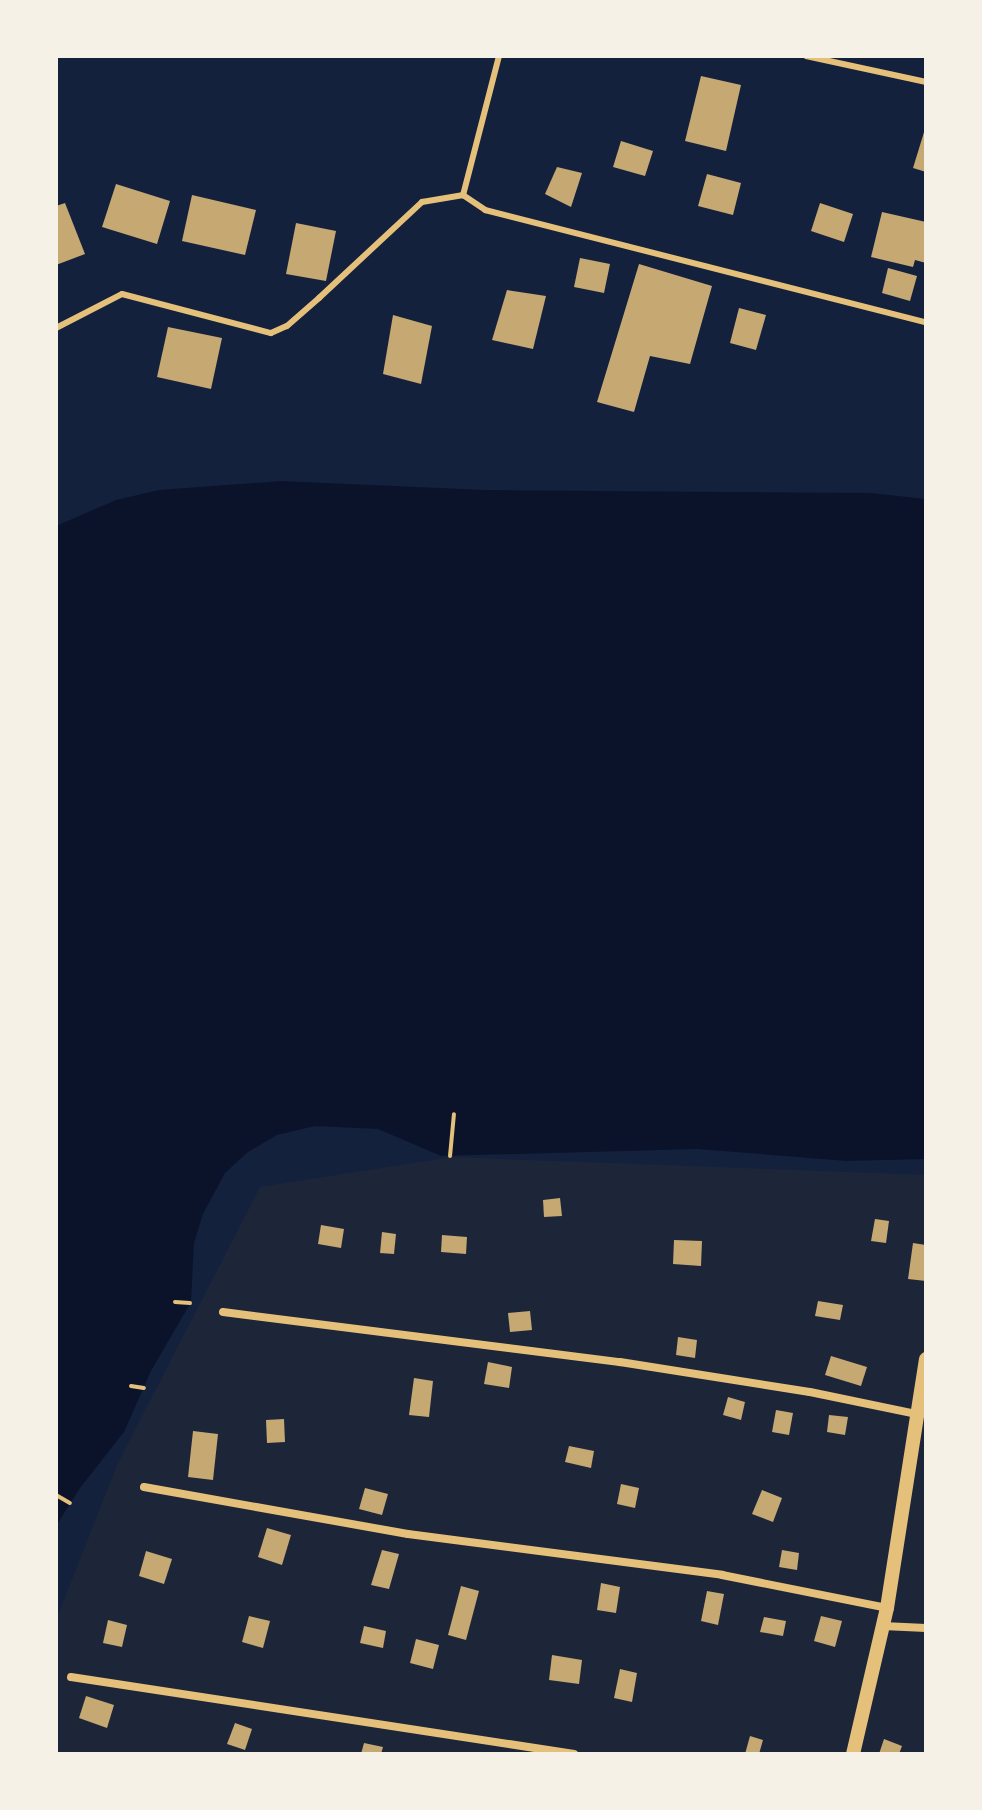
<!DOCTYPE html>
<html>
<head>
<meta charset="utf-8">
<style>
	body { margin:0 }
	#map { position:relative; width:982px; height:1810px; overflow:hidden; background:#14213d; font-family:"Golos Text",sans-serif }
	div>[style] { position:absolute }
	.green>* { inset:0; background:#1d2539 }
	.water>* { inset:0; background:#0b132b }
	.building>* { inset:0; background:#c6a872 }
	.path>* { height:4px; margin:-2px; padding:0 2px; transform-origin:2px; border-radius:2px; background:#e5c07b }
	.service>* { height:6px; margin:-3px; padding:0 3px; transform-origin:3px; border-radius:3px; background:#e5c07b }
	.minor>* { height:8px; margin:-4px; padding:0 4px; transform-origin:4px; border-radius:4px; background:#e5c07b }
	.tertiary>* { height:14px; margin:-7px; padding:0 7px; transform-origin:7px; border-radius:7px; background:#e5c07b }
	span { translate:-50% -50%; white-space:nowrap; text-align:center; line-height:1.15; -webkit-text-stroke:6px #f6f1e7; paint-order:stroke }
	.frame { position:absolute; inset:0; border:58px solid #f6f1e7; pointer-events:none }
</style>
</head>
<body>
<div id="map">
	<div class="green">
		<div style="clip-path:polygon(452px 1157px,926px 1175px,926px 1754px,56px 1754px,56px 1620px,118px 1463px,260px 1187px)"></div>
	</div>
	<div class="water">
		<div style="clip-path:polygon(281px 481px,486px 490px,871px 493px,926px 499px,926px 1159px,847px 1161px,697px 1149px,441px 1156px,378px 1129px,315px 1126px,277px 1135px,248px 1152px,225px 1173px,203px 1214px,194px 1243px,191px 1302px,151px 1371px,124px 1432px,80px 1488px,56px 1526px,56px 526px,116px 500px,159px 490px)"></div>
	</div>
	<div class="building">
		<div style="clip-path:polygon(701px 76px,741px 85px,726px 151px,685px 141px)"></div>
		<div style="clip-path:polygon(925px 129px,926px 129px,926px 172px,913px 168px)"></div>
		<div style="clip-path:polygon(621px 141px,653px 151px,645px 176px,613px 167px)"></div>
		<div style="clip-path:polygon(557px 167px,582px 173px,571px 207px,545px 194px)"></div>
		<div style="clip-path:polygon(707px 174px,741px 183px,733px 215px,698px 206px)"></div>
		<div style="clip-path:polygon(116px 184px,170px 201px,157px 244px,102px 227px)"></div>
		<div style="clip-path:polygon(192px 195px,256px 210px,245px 255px,182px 241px)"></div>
		<div style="clip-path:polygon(65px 203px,85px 254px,56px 265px,56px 206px)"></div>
		<div style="clip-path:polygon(820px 203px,853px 214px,844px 242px,811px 231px)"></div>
		<div style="clip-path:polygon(882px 212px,926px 222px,926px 263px,915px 260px,913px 267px,871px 257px)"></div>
		<div style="clip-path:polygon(296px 223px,336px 231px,326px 281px,286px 274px)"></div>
		<div style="clip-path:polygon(580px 258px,610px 264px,604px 293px,574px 287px)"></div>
		<div style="clip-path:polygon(639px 264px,712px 286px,690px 364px,650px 356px,634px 412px,597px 402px)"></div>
		<div style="clip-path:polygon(888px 268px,917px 276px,910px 301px,882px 293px)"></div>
		<div style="clip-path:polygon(507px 290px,546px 296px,533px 349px,492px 340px)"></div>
		<div style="clip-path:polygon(739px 308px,766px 315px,756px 350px,730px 343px)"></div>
		<div style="clip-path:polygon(393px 315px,432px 326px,421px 384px,383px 374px)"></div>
		<div style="clip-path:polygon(168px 327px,222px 338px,211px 389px,157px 377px)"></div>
		<div style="clip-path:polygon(560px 1198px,562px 1216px,544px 1217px,543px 1200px)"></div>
		<div style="clip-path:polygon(875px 1219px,889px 1221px,886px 1243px,871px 1241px)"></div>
		<div style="clip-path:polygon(321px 1225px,344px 1229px,341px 1248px,318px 1244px)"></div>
		<div style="clip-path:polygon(382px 1232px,396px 1234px,394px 1254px,380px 1253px)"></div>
		<div style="clip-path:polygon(442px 1235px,467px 1237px,466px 1254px,441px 1252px)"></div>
		<div style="clip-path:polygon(674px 1240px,702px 1241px,701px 1266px,673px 1264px)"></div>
		<div style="clip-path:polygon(913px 1243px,926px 1245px,926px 1281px,908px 1279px)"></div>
		<div style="clip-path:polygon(818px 1301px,843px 1305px,840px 1320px,815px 1316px)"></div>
		<div style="clip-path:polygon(530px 1311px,532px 1330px,510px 1332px,508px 1313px)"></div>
		<div style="clip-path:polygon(678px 1337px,697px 1340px,695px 1358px,676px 1355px)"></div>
		<div style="clip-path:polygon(831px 1356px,867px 1367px,861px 1386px,825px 1375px)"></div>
		<div style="clip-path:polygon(488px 1362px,512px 1367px,509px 1388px,484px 1384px)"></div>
		<div style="clip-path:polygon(414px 1378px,433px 1381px,429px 1417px,409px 1415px)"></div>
		<div style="clip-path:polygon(728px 1397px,745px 1402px,741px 1420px,723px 1415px)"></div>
		<div style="clip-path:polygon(776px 1410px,793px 1413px,789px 1435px,772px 1432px)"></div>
		<div style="clip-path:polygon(829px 1415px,848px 1417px,845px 1435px,827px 1432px)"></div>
		<div style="clip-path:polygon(284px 1419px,285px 1442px,267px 1443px,266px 1420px)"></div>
		<div style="clip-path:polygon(193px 1431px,218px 1434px,213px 1480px,188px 1477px)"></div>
		<div style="clip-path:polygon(569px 1446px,594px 1451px,591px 1468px,565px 1462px)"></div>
		<div style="clip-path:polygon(621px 1484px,639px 1488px,635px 1508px,617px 1504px)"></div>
		<div style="clip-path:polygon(365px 1488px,388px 1494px,382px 1515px,359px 1509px)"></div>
		<div style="clip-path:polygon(762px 1490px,782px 1498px,773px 1522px,752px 1514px)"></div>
		<div style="clip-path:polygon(267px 1528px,291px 1535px,282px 1565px,258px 1557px)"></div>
		<div style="clip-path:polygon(382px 1550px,399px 1554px,389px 1589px,371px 1585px)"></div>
		<div style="clip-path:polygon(782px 1550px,799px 1553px,797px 1570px,779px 1567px)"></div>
		<div style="clip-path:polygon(146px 1551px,172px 1559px,164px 1584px,139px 1576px)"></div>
		<div style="clip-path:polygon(601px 1583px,620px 1587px,616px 1613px,597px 1610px)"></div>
		<div style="clip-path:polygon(461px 1586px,479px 1591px,466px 1640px,448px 1635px)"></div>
		<div style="clip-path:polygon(707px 1591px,724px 1594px,718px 1625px,701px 1621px)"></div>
		<div style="clip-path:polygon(249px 1616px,270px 1621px,263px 1648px,242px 1642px)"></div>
		<div style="clip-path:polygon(821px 1616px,842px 1621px,835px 1647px,814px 1641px)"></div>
		<div style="clip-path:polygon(764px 1617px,786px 1621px,783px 1636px,760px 1632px)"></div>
		<div style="clip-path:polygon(108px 1620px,127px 1625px,122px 1647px,103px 1643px)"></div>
		<div style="clip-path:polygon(364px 1626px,386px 1631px,383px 1648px,360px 1643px)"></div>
		<div style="clip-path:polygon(416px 1639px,439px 1645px,433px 1669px,410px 1663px)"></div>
		<div style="clip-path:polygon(552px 1655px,582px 1660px,579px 1684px,549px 1680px)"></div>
		<div style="clip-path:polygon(620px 1669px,637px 1673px,632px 1702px,614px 1698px)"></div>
		<div style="clip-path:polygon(86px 1696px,114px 1705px,107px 1728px,79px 1718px)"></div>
		<div style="clip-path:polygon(235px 1723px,252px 1729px,245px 1750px,227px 1744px)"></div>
		<div style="clip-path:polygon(750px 1736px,763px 1740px,759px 1754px,745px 1754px)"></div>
		<div style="clip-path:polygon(884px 1739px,902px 1746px,899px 1754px,879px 1754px)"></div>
		<div style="clip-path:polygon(364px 1743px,383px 1747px,381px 1754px,361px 1754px)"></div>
	</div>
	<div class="path">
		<div style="left:450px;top:1156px;width:42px;rotate:-84.6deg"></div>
		<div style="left:175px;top:1302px;width:15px;rotate:4deg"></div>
		<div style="left:131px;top:1386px;width:13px;rotate:9deg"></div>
		<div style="left:56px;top:1495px;width:16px;rotate:30deg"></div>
	</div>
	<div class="service">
		<div style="left:499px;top:56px;width:144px;rotate:104.5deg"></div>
		<div style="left:463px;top:195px;width:27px;rotate:34deg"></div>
		<div style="left:485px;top:210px;width:455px;rotate:14.3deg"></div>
		<div style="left:806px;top:56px;width:123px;rotate:12.2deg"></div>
		<div style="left:56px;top:328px;width:74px;rotate:-27.3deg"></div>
		<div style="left:122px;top:294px;width:154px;rotate:14.7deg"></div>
		<div style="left:271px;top:333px;width:17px;rotate:-24deg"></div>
		<div style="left:287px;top:326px;width:43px;rotate:-41.2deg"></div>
		<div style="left:319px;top:298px;width:141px;rotate:-43deg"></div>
		<div style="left:422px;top:202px;width:42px;rotate:-9.7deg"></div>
	</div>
	<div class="minor">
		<div style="left:223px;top:1312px;width:400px;rotate:7.2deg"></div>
		<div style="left:620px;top:1362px;width:192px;rotate:9deg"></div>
		<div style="left:810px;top:1392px;width:108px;rotate:11.7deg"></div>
		<div style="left:144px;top:1487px;width:268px;rotate:10.1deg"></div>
		<div style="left:408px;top:1534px;width:317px;rotate:7.4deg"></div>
		<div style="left:722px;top:1575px;width:168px;rotate:11.3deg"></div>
		<div style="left:883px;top:1626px;width:43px;rotate:2.7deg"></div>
		<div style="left:71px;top:1677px;width:509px;rotate:8.7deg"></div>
	</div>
	<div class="tertiary">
		<div style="left:853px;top:1754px;width:150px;rotate:-76.9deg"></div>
		<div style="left:887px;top:1608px;width:252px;rotate:-81.1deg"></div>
	</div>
	<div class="frame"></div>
</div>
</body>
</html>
